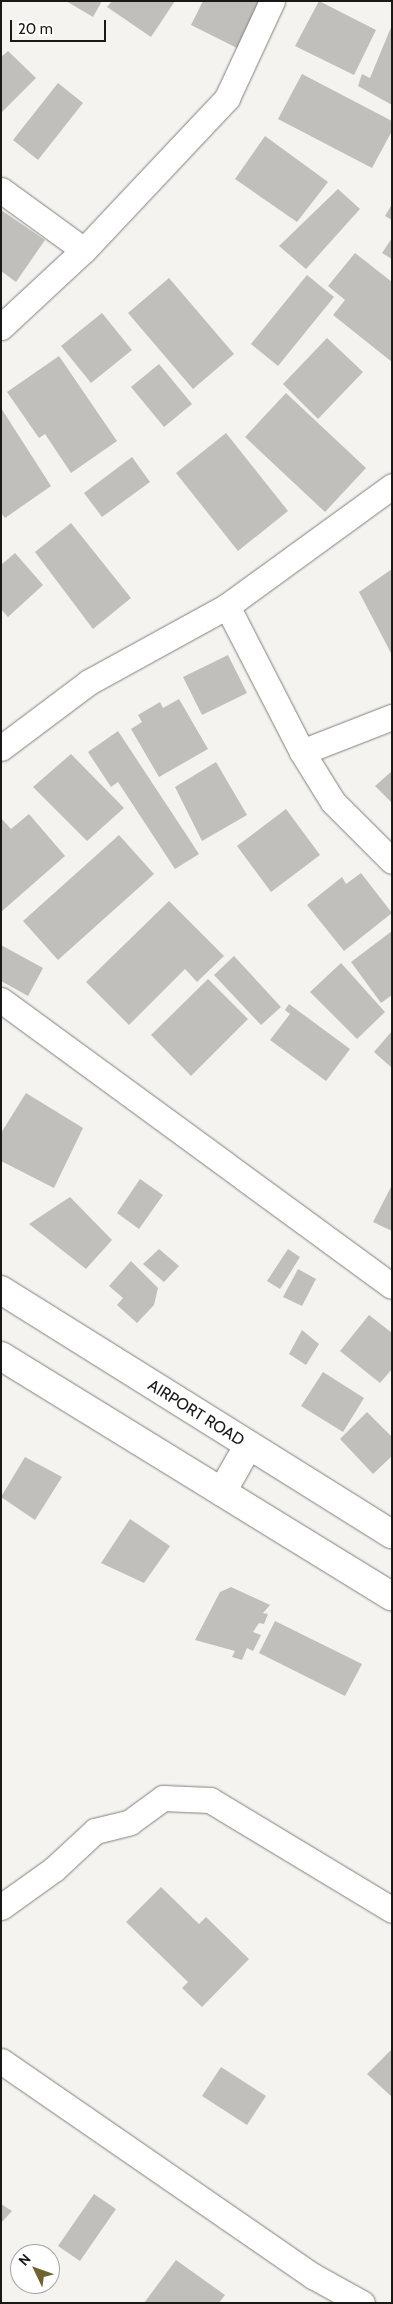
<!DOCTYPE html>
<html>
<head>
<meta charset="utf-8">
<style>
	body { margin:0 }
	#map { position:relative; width:393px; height:2304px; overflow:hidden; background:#f4f3ef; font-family:Cabin,sans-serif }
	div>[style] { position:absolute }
	.building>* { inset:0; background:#c0bfbb }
	.roads { filter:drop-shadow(0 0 1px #81807c) drop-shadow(0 0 1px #81807c) }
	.minor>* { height:25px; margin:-12.5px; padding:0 12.5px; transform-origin:12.5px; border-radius:12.5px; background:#fff }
	.secondary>* { height:28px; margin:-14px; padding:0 14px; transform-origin:14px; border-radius:14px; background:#fff }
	span { translate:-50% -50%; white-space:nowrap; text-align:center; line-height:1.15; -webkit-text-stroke:4px #fff; paint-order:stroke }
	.street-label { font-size:16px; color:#1a1918 }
	.frame { position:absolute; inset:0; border:2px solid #1a1918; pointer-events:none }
	.north { position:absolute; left:10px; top:2244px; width:50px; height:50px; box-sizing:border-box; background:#fff; border:1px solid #a3a3a3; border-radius:50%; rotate:312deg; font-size:14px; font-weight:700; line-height:20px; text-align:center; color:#1a1918 }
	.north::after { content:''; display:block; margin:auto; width:18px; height:22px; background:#6f6330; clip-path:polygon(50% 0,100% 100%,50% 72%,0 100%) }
	.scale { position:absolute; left:10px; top:20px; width:96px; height:22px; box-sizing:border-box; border:2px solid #1a1918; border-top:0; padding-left:6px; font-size:15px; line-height:18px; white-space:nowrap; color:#1a1918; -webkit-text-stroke:4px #fff; paint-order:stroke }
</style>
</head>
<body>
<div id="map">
	<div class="building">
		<div style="clip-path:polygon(66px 1px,102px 1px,93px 17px)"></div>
		<div style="clip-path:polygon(112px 1px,175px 1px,151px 37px,107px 7px)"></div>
		<div style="clip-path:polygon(203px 1px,264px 1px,239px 49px,191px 25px)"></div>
		<div style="clip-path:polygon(319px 1px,376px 30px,354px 75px,295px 46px)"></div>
		<div style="clip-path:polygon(392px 25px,392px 105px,358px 86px,362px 74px,370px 78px)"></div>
		<div style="clip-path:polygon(8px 51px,36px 78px,1px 113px,1px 57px)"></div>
		<div style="clip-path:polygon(302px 74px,392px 121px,392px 131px,372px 168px,278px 119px)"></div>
		<div style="clip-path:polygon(58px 83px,83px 103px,38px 160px,13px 140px)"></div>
		<div style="clip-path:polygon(265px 136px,328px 182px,297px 222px,235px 179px)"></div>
		<div style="clip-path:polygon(338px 189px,360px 209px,306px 269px,279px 246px)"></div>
		<div style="clip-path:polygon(392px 204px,392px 220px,385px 216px)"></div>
		<div style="clip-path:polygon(1px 210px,45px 240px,16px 282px,1px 271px)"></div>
		<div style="clip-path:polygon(392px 238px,392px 259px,382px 253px)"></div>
		<div style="clip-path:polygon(355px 253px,392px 282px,392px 362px,333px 315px,345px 300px,328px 286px)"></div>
		<div style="clip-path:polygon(307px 275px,334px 297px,278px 366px,251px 344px)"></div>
		<div style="clip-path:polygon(169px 278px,234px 354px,193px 389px,128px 313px)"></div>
		<div style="clip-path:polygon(102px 313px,132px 350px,91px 383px,61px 346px)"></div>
		<div style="clip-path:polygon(327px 338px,363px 372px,318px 419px,283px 384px)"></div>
		<div style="clip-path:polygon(59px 356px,117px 441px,71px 473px,45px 434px,39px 438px,7px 392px)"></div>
		<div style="clip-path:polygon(159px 364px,192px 404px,164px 427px,131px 387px)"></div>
		<div style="clip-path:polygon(286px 393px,366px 468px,325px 512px,245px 437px)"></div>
		<div style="clip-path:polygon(1px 408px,51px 486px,5px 518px,1px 513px)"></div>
		<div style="clip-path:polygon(226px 433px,288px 511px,238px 551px,176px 473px)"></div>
		<div style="clip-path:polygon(132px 457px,150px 482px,102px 517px,84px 493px)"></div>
		<div style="clip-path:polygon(71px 523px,131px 598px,93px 629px,35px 552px)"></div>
		<div style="clip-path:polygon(15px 553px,43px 585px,8px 617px,1px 609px,1px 565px)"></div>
		<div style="clip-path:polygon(392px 569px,392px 655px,359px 592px)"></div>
		<div style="clip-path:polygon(228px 655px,247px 693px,202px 715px,183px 677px)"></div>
		<div style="clip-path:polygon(179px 699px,208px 749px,159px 777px,131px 729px,142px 722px,138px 715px,160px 702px,163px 708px)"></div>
		<div style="clip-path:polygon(118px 731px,199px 854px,175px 869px,118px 782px,111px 787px,88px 752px)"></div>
		<div style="clip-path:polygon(71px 754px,124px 808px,87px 841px,33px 787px)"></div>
		<div style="clip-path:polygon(216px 762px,247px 815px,202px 841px,175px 787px)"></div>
		<div style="clip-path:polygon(392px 771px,392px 803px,375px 786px)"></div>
		<div style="clip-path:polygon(286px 809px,320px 855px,271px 892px,237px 846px)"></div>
		<div style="clip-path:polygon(29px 814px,65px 856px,1px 912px,1px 818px,11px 829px)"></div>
		<div style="clip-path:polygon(119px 835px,154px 874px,58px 960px,23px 921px)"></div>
		<div style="clip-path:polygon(361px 873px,392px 913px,344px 951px,307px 905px,342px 877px,346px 884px)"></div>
		<div style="clip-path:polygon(169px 901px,224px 956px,197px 982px,185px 969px,129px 1025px,86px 982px)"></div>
		<div style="clip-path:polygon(392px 931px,392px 995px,381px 1003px,351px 962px)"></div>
		<div style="clip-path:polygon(1px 945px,43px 968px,28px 996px,1px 981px)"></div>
		<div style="clip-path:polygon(234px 956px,281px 1007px,261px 1025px,214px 975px)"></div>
		<div style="clip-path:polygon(341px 963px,385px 1012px,357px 1039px,310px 992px)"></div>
		<div style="clip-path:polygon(208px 979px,248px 1019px,191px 1076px,151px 1035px)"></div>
		<div style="clip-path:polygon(289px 1004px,350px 1049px,326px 1081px,270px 1040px,290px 1014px,285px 1010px)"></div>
		<div style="clip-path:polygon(392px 1031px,392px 1068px,374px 1052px)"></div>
		<div style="clip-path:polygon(26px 1093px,83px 1128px,54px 1188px,1px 1161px,1px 1133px)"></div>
		<div style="clip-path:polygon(140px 1179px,163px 1195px,139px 1229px,117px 1213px)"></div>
		<div style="clip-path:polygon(392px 1185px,392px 1231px,373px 1222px)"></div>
		<div style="clip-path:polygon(70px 1197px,112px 1240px,86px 1269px,29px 1224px)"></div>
		<div style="clip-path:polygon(159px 1249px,179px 1266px,164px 1282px,143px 1264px)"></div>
		<div style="clip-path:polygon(288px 1249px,300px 1257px,280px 1289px,267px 1281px)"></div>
		<div style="clip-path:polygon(131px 1261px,158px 1288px,154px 1305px,137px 1323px,117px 1305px,123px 1298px,109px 1286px)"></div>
		<div style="clip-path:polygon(298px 1269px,316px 1279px,302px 1306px,283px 1297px)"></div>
		<div style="clip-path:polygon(369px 1315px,392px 1333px,392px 1369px,380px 1383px,340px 1351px)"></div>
		<div style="clip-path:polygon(302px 1330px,319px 1344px,306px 1365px,289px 1354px)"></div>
		<div style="clip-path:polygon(323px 1372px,364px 1398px,343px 1432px,301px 1406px)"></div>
		<div style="clip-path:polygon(367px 1412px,392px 1437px,392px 1456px,373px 1474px,340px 1439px)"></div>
		<div style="clip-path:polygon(25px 1457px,62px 1477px,35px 1520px,1px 1497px)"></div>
		<div style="clip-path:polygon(130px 1519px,170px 1546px,144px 1583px,101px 1563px)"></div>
		<div style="clip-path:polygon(231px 1587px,270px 1605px,263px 1613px,268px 1614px,264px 1624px,259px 1623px,253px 1632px,261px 1635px,253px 1651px,247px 1648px,242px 1660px,232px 1657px,235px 1651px,195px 1640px,220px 1592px)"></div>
		<div style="clip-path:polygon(275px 1621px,362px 1664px,345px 1696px,259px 1653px)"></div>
		<div style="clip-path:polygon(161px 1887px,199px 1924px,206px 1917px,249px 1959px,202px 2007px,182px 1988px,188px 1982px,126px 1922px)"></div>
		<div style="clip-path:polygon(392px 2049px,392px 2097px,367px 2074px)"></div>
		<div style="clip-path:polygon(221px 2067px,266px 2096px,247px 2125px,202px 2096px)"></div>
		<div style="clip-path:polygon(94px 2194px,116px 2209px,80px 2261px,58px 2246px)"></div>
		<div style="clip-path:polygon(1px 2204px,12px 2211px,1px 2223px)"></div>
		<div style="clip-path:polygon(176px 2260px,225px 2295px,219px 2303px,144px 2303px)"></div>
	</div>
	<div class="roads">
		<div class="minor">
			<div style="left:1px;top:190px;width:102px;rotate:35.9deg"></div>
			<div style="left:1px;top:327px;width:113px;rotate:-42.9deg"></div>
			<div style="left:84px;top:250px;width:209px;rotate:-46.7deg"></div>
			<div style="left:227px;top:98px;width:107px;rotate:-65.1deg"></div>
			<div style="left:227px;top:606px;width:164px;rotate:62.8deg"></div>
			<div style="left:302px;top:752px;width:59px;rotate:58.2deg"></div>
			<div style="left:333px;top:802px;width:83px;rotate:45deg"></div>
			<div style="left:1px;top:748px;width:110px;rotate:-36.9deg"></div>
			<div style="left:89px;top:682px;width:158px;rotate:-28.8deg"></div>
			<div style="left:227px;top:606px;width:204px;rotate:-36deg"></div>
			<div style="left:302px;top:752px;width:97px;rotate:-21.3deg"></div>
			<div style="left:1px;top:1000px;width:484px;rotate:36.2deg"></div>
			<div style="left:1px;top:1907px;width:65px;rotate:-35.6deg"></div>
			<div style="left:54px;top:1869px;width:56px;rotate:-42.8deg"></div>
			<div style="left:95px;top:1831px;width:36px;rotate:-14deg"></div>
			<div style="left:130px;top:1822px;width:41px;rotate:-36deg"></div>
			<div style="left:163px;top:1798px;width:47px;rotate:2.4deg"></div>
			<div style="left:210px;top:1800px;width:213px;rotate:31.1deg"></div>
			<div style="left:1px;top:2061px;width:379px;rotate:34.6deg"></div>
			<div style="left:313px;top:2276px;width:56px;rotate:28.9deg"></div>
		</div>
		<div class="secondary">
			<div style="left:1px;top:1290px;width:461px;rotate:32deg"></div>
			<div style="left:1px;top:1356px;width:459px;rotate:31.6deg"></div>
			<div style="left:222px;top:1492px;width:53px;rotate:-60.5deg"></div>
		</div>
	</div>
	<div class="street-label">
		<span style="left:196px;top:1413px;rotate:32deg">AIRPORT ROAD</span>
	</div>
	<div class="frame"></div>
	<div class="north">N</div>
	<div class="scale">20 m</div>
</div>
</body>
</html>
